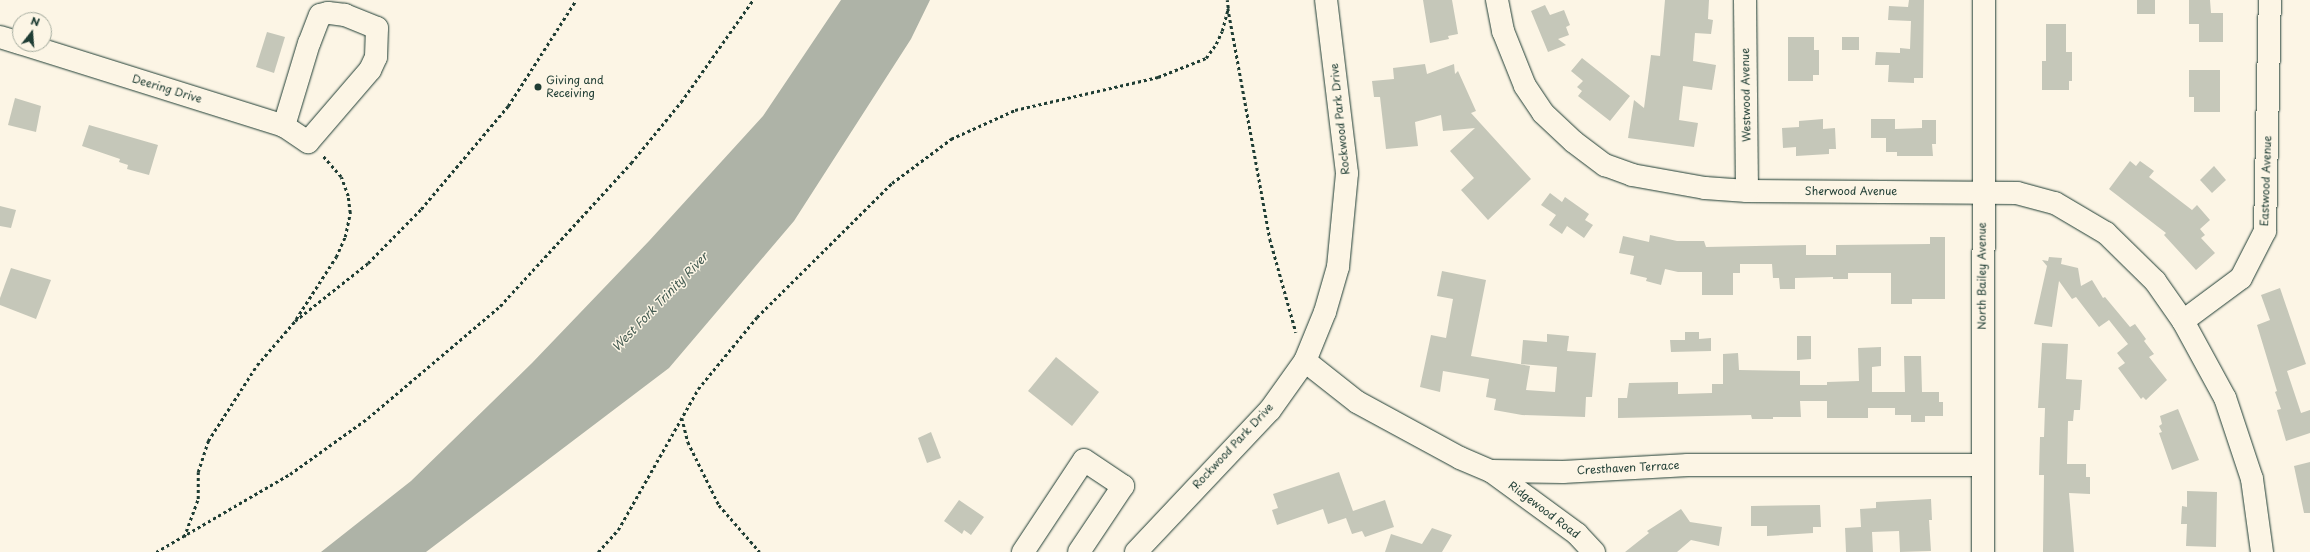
<!DOCTYPE html>
<html>
<head>
<meta charset="utf-8">
<style>
	body { margin:0 }
	#map { position:relative; width:2310px; height:552px; overflow:hidden; background:#fcf5e5; font-family:"Playpen Sans",sans-serif }
	div>[style] { position:absolute }
	.water>* { inset:0; background:#aeb3a7 }
	.building>* { inset:0; background:#c5c7b9 }
	.path>* { height:2.5px; margin-top:-1.25px; transform-origin:0; background:repeating-linear-gradient(90deg,#1f3d34 0 3px,transparent 0 6px) }
	.roads { filter:drop-shadow(0 0 1px #1f3d34) drop-shadow(0 0 1px #1f3d34) }
	.minor>* { height:22px; margin:-11px; padding:0 11px; transform-origin:11px; border-radius:11px; background:#fcf5e5 }
	.dots>* { width:11px; height:11px; translate:-50% -50%; box-sizing:border-box; border:2px solid #fcf5e5; border-radius:50% }
	span { translate:-50% -50%; white-space:nowrap; text-align:center; line-height:1.15; -webkit-text-stroke:3px #fcf5e5; paint-order:stroke }
	.poi-label { font-size:11px; color:#1f3d34 }
	.left { translate:0 -50%; text-align:left }
	.street-label { font-size:11px; color:#1f3d34 }
	.water-label { font-size:12px; color:#435a51; font-style:italic }
	.north { position:absolute; left:12px; top:12px; width:40px; height:40px; box-sizing:border-box; background:#fcf5e5; border:1px solid #a4ab9e; border-radius:50%; rotate:17deg; font-size:11px; font-weight:700; line-height:16px; text-align:center; color:#1f3d34 }
	.north::after { content:''; display:block; margin:auto; width:14px; height:18px; background:#1f3d34; clip-path:polygon(50% 0,100% 100%,50% 72%,0 100%) }
</style>
</head>
<body>
<div id="map">
	<div class="water">
		<div style="clip-path:polygon(841px 0,930px 0,911px 39px,794px 221px,669px 368px,426px 552px,321px 552px,411px 481px,532px 363px,649px 241px,763px 116px)"></div>
	</div>
	<div class="building">
		<div style="clip-path:polygon(1423px 0,1452px 0,1458px 34px,1448px 36px,1449px 39px,1430px 43px)"></div>
		<div style="clip-path:polygon(1665px 0,1709px 0,1708px 19px,1713px 20px,1711px 34px,1695px 33px,1693px 61px,1716px 65px,1712px 90px,1683px 86px,1679px 120px,1698px 123px,1694px 147px,1628px 138px,1634px 100px,1644px 108px,1651px 55px,1660px 56px)"></div>
		<div style="clip-path:polygon(1909px 0,1924px 0,1923px 78px,1914px 78px,1914px 83px,1888px 82px,1889px 65px,1875px 65px,1876px 52px,1900px 53px,1900px 48px,1910px 49px,1911px 21px,1888px 20px,1889px 6px,1908px 7px)"></div>
		<div style="clip-path:polygon(2137px 0,2155px 0,2155px 14px,2137px 14px)"></div>
		<div style="clip-path:polygon(2189px 0,2210px 0,2211px 13px,2223px 13px,2223px 42px,2199px 42px,2199px 24px,2189px 24px)"></div>
		<div style="clip-path:polygon(1545px 5px,1550px 15px,1564px 10px,1570px 25px,1566px 27px,1569px 35px,1558px 39px,1566px 45px,1548px 52px,1531px 11px)"></div>
		<div style="clip-path:polygon(2046px 24px,2066px 24px,2066px 52px,2072px 52px,2072px 81px,2069px 81px,2069px 90px,2042px 90px,2042px 61px,2046px 61px)"></div>
		<div style="clip-path:polygon(267px 32px,285px 37px,274px 73px,256px 67px)"></div>
		<div style="clip-path:polygon(1788px 37px,1814px 37px,1814px 50px,1819px 50px,1819px 75px,1813px 75px,1813px 81px,1788px 81px)"></div>
		<div style="clip-path:polygon(1842px 37px,1859px 37px,1859px 50px,1842px 50px)"></div>
		<div style="clip-path:polygon(1582px 58px,1630px 96px,1610px 121px,1578px 96px,1582px 91px,1577px 87px,1583px 81px,1571px 71px)"></div>
		<div style="clip-path:polygon(1425px 64px,1427px 74px,1454px 64px,1455px 74px,1458px 71px,1476px 111px,1471px 113px,1531px 179px,1488px 220px,1461px 190px,1474px 178px,1450px 151px,1475px 128px,1443px 131px,1441px 115px,1415px 122px,1418px 146px,1386px 149px,1380px 97px,1374px 97px,1372px 81px,1394px 79px,1393px 68px)"></div>
		<div style="clip-path:polygon(2189px 70px,2220px 70px,2220px 112px,2194px 112px,2194px 97px,2189px 97px)"></div>
		<div style="clip-path:polygon(15px 98px,41px 106px,36px 132px,8px 125px)"></div>
		<div style="clip-path:polygon(1823px 119px,1823px 129px,1835px 128px,1836px 149px,1829px 149px,1829px 154px,1796px 156px,1796px 147px,1783px 148px,1782px 128px,1799px 127px,1799px 121px)"></div>
		<div style="clip-path:polygon(1871px 119px,1895px 119px,1895px 129px,1922px 128px,1922px 120px,1936px 120px,1936px 144px,1932px 144px,1933px 156px,1897px 156px,1897px 152px,1886px 152px,1886px 138px,1871px 138px)"></div>
		<div style="clip-path:polygon(89px 125px,158px 145px,149px 175px,127px 169px,128px 165px,119px 162px,120px 159px,82px 146px)"></div>
		<div style="clip-path:polygon(2130px 161px,2136px 166px,2140px 161px,2154px 171px,2149px 177px,2192px 210px,2197px 205px,2210px 220px,2200px 229px,2205px 235px,2201px 238px,2215px 253px,2196px 270px,2164px 235px,2166px 233px,2109px 189px)"></div>
		<div style="clip-path:polygon(2214px 166px,2226px 180px,2212px 193px,2200px 180px)"></div>
		<div style="clip-path:polygon(1550px 193px,1562px 202px,1565px 197px,1589px 214px,1585px 220px,1593px 225px,1584px 238px,1567px 226px,1562px 234px,1549px 225px,1556px 215px,1541px 205px)"></div>
		<div style="clip-path:polygon(0 206px,16px 210px,11px 228px,0 226px)"></div>
		<div style="clip-path:polygon(1650px 235px,1677px 241px,1704px 241px,1706px 247px,1806px 245px,1806px 255px,1836px 255px,1836px 245px,1930px 244px,1930px 237px,1945px 237px,1945px 299px,1912px 299px,1912px 304px,1891px 304px,1891px 273px,1848px 273px,1848px 279px,1833px 279px,1833px 277px,1795px 278px,1795px 289px,1780px 289px,1779px 278px,1773px 278px,1772px 264px,1740px 264px,1740px 273px,1733px 273px,1733px 295px,1702px 295px,1702px 272px,1678px 272px,1665px 269px,1661px 285px,1646px 281px,1647px 278px,1630px 274px,1634px 256px,1619px 253px,1623px 236px,1649px 242px)"></div>
		<div style="clip-path:polygon(2049px 257px,2062px 258px,2061px 264px,2078px 268px,2081px 286px,2092px 280px,2103px 298px,2105px 297px,2130px 327px,2135px 324px,2146px 339px,2144px 341px,2154px 354px,2149px 357px,2167px 380px,2146px 400px,2143px 397px,2141px 399px,2118px 368px,2125px 363px,2117px 353px,2128px 344px,2109px 320px,2099px 327px,2076px 297px,2072px 299px,2059px 281px,2052px 327px,2034px 324px,2047px 266px,2042px 260px,2048px 261px)"></div>
		<div style="clip-path:polygon(11px 268px,51px 280px,36px 319px,0 305px,0 298px)"></div>
		<div style="clip-path:polygon(1442px 271px,1486px 280px,1471px 356px,1530px 366px,1526px 390px,1555px 392px,1557px 367px,1521px 364px,1523px 340px,1547px 342px,1547px 334px,1569px 336px,1567px 351px,1596px 353px,1592px 397px,1586px 397px,1585px 417px,1522px 415px,1494px 410px,1496px 399px,1486px 397px,1489px 379px,1443px 371px,1440px 392px,1420px 387px,1431px 335px,1446px 338px,1453px 299px,1437px 296px)"></div>
		<div style="clip-path:polygon(2280px 288px,2306px 364px,2287px 371px,2301px 413px,2310px 410px,2310px 433px,2286px 441px,2277px 410px,2281px 409px,2275px 392px,2277px 391px,2257px 325px,2270px 320px,2261px 295px)"></div>
		<div style="clip-path:polygon(1685px 332px,1699px 332px,1699px 339px,1711px 338px,1711px 351px,1671px 352px,1670px 340px,1685px 340px)"></div>
		<div style="clip-path:polygon(1797px 336px,1811px 336px,1811px 359px,1797px 360px)"></div>
		<div style="clip-path:polygon(2042px 343px,2068px 344px,2066px 379px,2082px 380px,2080px 410px,2074px 410px,2073px 421px,2068px 421px,2067px 464px,2086px 464px,2086px 477px,2090px 477px,2090px 494px,2069px 493px,2074px 552px,2043px 552px,2044px 475px,2039px 475px,2040px 437px,2044px 437px,2045px 408px,2038px 408px)"></div>
		<div style="clip-path:polygon(1881px 347px,1881px 366px,1872px 367px,1872px 392px,1905px 392px,1904px 356px,1921px 356px,1922px 392px,1939px 392px,1939px 402px,1943px 402px,1943px 416px,1925px 416px,1925px 422px,1911px 422px,1911px 415px,1895px 415px,1895px 408px,1868px 408px,1868px 418px,1827px 418px,1827px 401px,1800px 401px,1801px 417px,1773px 417px,1773px 419px,1752px 419px,1751px 415px,1618px 418px,1618px 398px,1627px 398px,1629px 383px,1678px 382px,1678px 394px,1712px 393px,1712px 384px,1723px 384px,1723px 354px,1738px 353px,1739px 370px,1800px 371px,1800px 385px,1827px 385px,1827px 382px,1859px 381px,1858px 348px)"></div>
		<div style="clip-path:polygon(1056px 357px,1099px 392px,1072px 426px,1028px 391px)"></div>
		<div style="clip-path:polygon(2178px 409px,2199px 460px,2172px 470px,2159px 433px,2162px 432px,2159px 426px,2162px 424px,2160px 416px)"></div>
		<div style="clip-path:polygon(931px 432px,941px 458px,927px 463px,918px 438px)"></div>
		<div style="clip-path:polygon(2310px 462px,2310px 513px,2304px 513px,2294px 466px)"></div>
		<div style="clip-path:polygon(1339px 472px,1353px 511px,1385px 500px,1394px 527px,1365px 537px,1362px 531px,1352px 534px,1346px 518px,1328px 524px,1323px 509px,1277px 525px,1272px 510px,1278px 508px,1273px 494px)"></div>
		<div style="clip-path:polygon(2187px 491px,2217px 492px,2216px 547px,2186px 546px,2187px 524px,2181px 524px,2182px 506px,2187px 507px)"></div>
		<div style="clip-path:polygon(1931px 499px,1932px 520px,1929px 520px,1931px 551px,1900px 552px,1899px 531px,1872px 532px,1873px 552px,1846px 552px,1845px 528px,1861px 527px,1860px 509px,1876px 508px,1876px 502px)"></div>
		<div style="clip-path:polygon(959px 500px,984px 517px,971px 535px,964px 530px,962px 534px,944px 521px)"></div>
		<div style="clip-path:polygon(1820px 505px,1821px 527px,1813px 527px,1813px 533px,1767px 536px,1767px 526px,1751px 526px,1751px 506px)"></div>
		<div style="clip-path:polygon(1681px 509px,1690px 522px,1722px 527px,1719px 546px,1691px 540px,1677px 552px,1625px 552px,1649px 533px,1647px 531px)"></div>
		<div style="clip-path:polygon(1432px 528px,1452px 535px,1442px 552px,1385px 552px,1391px 534px,1422px 544px)"></div>
	</div>
	<div class="path">
		<div style="left:1228px;top:8px;width:235px;rotate:79.7deg"></div>
		<div style="left:1270px;top:239px;width:97px;rotate:74.4deg"></div>
		<div style="left:296px;top:319px;width:74px;rotate:-57.2deg"></div>
		<div style="left:336px;top:257px;width:22px;rotate:-66deg"></div>
		<div style="left:345px;top:237px;width:25px;rotate:-78deg"></div>
		<div style="left:350px;top:213px;width:17px;rotate:-97deg"></div>
		<div style="left:348px;top:196px;width:20px;rotate:-110deg"></div>
		<div style="left:341px;top:177px;width:29px;rotate:-131deg"></div>
		<div style="left:682px;top:418px;width:25px;rotate:76deg"></div>
		<div style="left:688px;top:442px;width:70px;rotate:63.8deg"></div>
		<div style="left:719px;top:505px;width:62px;rotate:48.9deg"></div>
		<div style="left:184px;top:537px;width:40px;rotate:-69.8deg"></div>
		<div style="left:198px;top:499px;width:27px;rotate:-90deg"></div>
		<div style="left:198px;top:472px;width:33px;rotate:-72deg"></div>
		<div style="left:208px;top:441px;width:90px;rotate:-57.2deg"></div>
		<div style="left:257px;top:365px;width:58px;rotate:-49.2deg"></div>
		<div style="left:295px;top:321px;width:93px;rotate:-38.5deg"></div>
		<div style="left:368px;top:263px;width:76px;rotate:-45.5deg"></div>
		<div style="left:421px;top:209px;width:135px;rotate:-49.8deg"></div>
		<div style="left:508px;top:106px;width:126px;rotate:-57.3deg"></div>
		<div style="left:156px;top:552px;width:155px;rotate:-30.2deg"></div>
		<div style="left:290px;top:474px;width:96px;rotate:-35.7deg"></div>
		<div style="left:368px;top:418px;width:173px;rotate:-40.3deg"></div>
		<div style="left:500px;top:306px;width:194px;rotate:-47.5deg"></div>
		<div style="left:631px;top:163px;width:79px;rotate:-50.7deg"></div>
		<div style="left:681px;top:102px;width:125px;rotate:-54.8deg"></div>
		<div style="left:598px;top:552px;width:30px;rotate:-48deg"></div>
		<div style="left:618px;top:530px;width:162px;rotate:-60.4deg"></div>
		<div style="left:698px;top:389px;width:93px;rotate:-50.7deg"></div>
		<div style="left:757px;top:317px;width:190px;rotate:-44.8deg"></div>
		<div style="left:892px;top:183px;width:74px;rotate:-36.7deg"></div>
		<div style="left:951px;top:139px;width:70px;rotate:-24.4deg"></div>
		<div style="left:1015px;top:110px;width:147px;rotate:-13deg"></div>
		<div style="left:1158px;top:77px;width:52px;rotate:-21.6deg"></div>
		<div style="left:1206px;top:58px;width:17px;rotate:-54deg"></div>
		<div style="left:1216px;top:44px;width:14px;rotate:-65deg"></div>
		<div style="left:1222px;top:31px;width:24px;rotate:-75deg"></div>
		<div style="left:1228px;top:8px;width:8px;rotate:-97deg"></div>
	</div>
	<div class="roads">
		<div class="minor">
			<div style="left:1497px;top:0;width:32px;rotate:79deg"></div>
			<div style="left:1503px;top:31px;width:59px;rotate:68.2deg"></div>
			<div style="left:1525px;top:86px;width:32px;rotate:56deg"></div>
			<div style="left:1543px;top:113px;width:42px;rotate:43.1deg"></div>
			<div style="left:1574px;top:142px;width:39px;rotate:37deg"></div>
			<div style="left:1605px;top:165px;width:29px;rotate:20deg"></div>
			<div style="left:1632px;top:175px;width:74px;rotate:10.1deg"></div>
			<div style="left:1705px;top:188px;width:42px;rotate:4.1deg"></div>
			<div style="left:1747px;top:191px;width:270px;rotate:0.4deg"></div>
			<div style="left:2017px;top:193px;width:39px;rotate:15deg"></div>
			<div style="left:2055px;top:203px;width:59px;rotate:30.5deg"></div>
			<div style="left:2106px;top:233px;width:69px;rotate:44.4deg"></div>
			<div style="left:2155px;top:281px;width:49px;rotate:55deg"></div>
			<div style="left:1745px;top:0;width:191px;rotate:89.4deg"></div>
			<div style="left:0;top:37px;width:21px;rotate:17deg"></div>
			<div style="left:23px;top:44px;width:274px;rotate:17.4deg"></div>
			<div style="left:284px;top:126px;width:29px;rotate:34deg"></div>
			<div style="left:308px;top:142px;width:95px;rotate:-49.3deg"></div>
			<div style="left:370px;top:70px;width:14px;rotate:-65deg"></div>
			<div style="left:376px;top:57px;width:29px;rotate:-88deg"></div>
			<div style="left:377px;top:28px;width:35px;rotate:-158deg"></div>
			<div style="left:345px;top:15px;width:17px;rotate:-173deg"></div>
			<div style="left:328px;top:13px;width:8px;rotate:166deg"></div>
			<div style="left:320px;top:15px;width:30px;rotate:111deg"></div>
			<div style="left:309px;top:43px;width:87px;rotate:106.8deg"></div>
			<div style="left:1305px;top:361px;width:66px;rotate:38.3deg"></div>
			<div style="left:1357px;top:402px;width:117px;rotate:28.5deg"></div>
			<div style="left:1460px;top:458px;width:34px;rotate:23deg"></div>
			<div style="left:1491px;top:471px;width:72px;rotate:0.8deg"></div>
			<div style="left:1563px;top:472px;width:125px;rotate:-3.2deg"></div>
			<div style="left:1688px;top:465px;width:295px"></div>
			<div style="left:1491px;top:471px;width:107px;rotate:36.2deg"></div>
			<div style="left:1577px;top:534px;width:25px;rotate:47deg"></div>
			<div style="left:1023px;top:552px;width:110px;rotate:-56.5deg"></div>
			<div style="left:1084px;top:460px;width:47px;rotate:33.7deg"></div>
			<div style="left:1123px;top:486px;width:79px;rotate:123.7deg"></div>
			<div style="left:1136px;top:552px;width:195px;rotate:-46.7deg"></div>
			<div style="left:1270px;top:410px;width:60px;rotate:-54.5deg"></div>
			<div style="left:1305px;top:361px;width:53px;rotate:-67.8deg"></div>
			<div style="left:1325px;top:312px;width:47px;rotate:-73.9deg"></div>
			<div style="left:1338px;top:267px;width:94px;rotate:-84.5deg"></div>
			<div style="left:1347px;top:173px;width:174px;rotate:-96.9deg"></div>
			<div style="left:1983px;top:552px;width:552px;rotate:-89.9deg"></div>
			<div style="left:2262px;top:552px;width:74px;rotate:-97.8deg"></div>
			<div style="left:2252px;top:479px;width:85px;rotate:-108.4deg"></div>
			<div style="left:2225px;top:398px;width:88px;rotate:-118.6deg"></div>
			<div style="left:2183px;top:321px;width:72px;rotate:-36.6deg"></div>
			<div style="left:2241px;top:278px;width:53px;rotate:-62.9deg"></div>
			<div style="left:2265px;top:231px;width:231px;rotate:-88.8deg"></div>
		</div>
	</div>
	<div class="dots">
		<div style="left:538px;top:87px;background:#1f3d34"></div>
	</div>
	<div class="poi-label">
		<span class="left" style="left:546px;top:87px">Giving and<br>Receiving</span>
	</div>
	<div class="street-label">
		<span style="left:167px;top:89px;rotate:17deg">Deering Drive</span>
		<span style="left:1746px;top:95px;rotate:-91deg">Westwood Avenue</span>
		<span style="left:1340px;top:119px;rotate:-96deg">Rockwood Park Drive</span>
		<span style="left:2266px;top:181px;rotate:-88deg">Eastwood Avenue</span>
		<span style="left:1851px;top:191px">Sherwood Avenue</span>
		<span style="left:1982px;top:276px;rotate:-90deg">North Bailey Avenue</span>
		<span style="left:1233px;top:446px;rotate:-47deg">Rockwood Park Drive</span>
		<span style="left:1628px;top:468px;rotate:-3deg">Cresthaven Terrace</span>
		<span style="left:1544px;top:510px;rotate:37deg">Ridgewood Road</span>
	</div>
	<div class="water-label">
		<span style="left:660px;top:302px;rotate:-46deg">West Fork Trinity River</span>
	</div>
	<div class="north">N</div>
</div>
</body>
</html>
